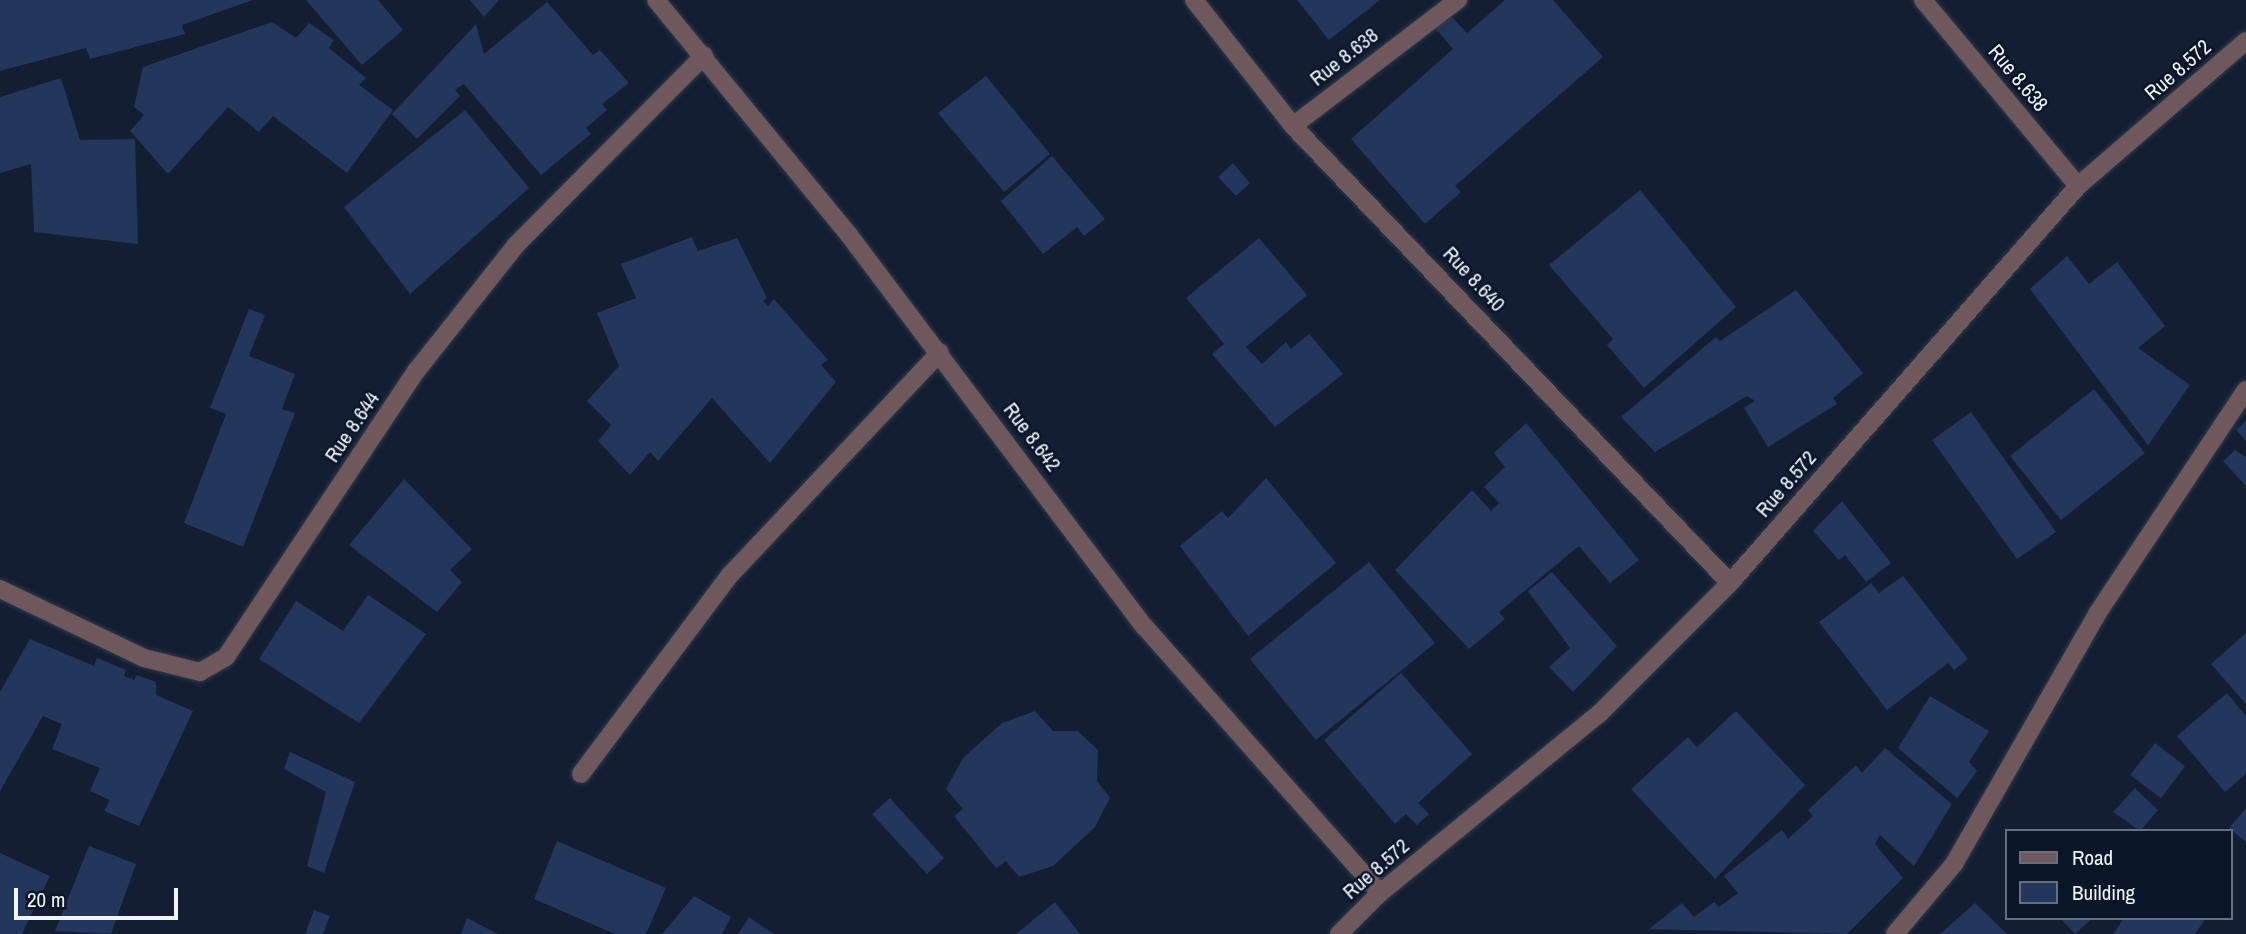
<!DOCTYPE html>
<html>
<head>
<meta charset="utf-8">
<style>
	body { margin:0 }
	#map { position:relative; width:2246px; height:934px; overflow:hidden; background:#131e32; font-family:"Archivo Narrow",sans-serif }
	div>[style] { position:absolute }
	.building>* { inset:0; background:#23365b }
	.roads { filter:drop-shadow(0 0 2px #2e384a) drop-shadow(0 0 2px #2e384a) }
	.minor>* { height:18px; margin:-9px; padding:0 9px; transform-origin:9px; border-radius:9px; background:#6f585c }
	span { translate:-50% -50%; white-space:nowrap; text-align:center; line-height:1.15; -webkit-text-stroke:5px #0a1528; paint-order:stroke }
	.street-label { font-size:21px; color:#f0f5fd }
	.legend { position:absolute; left:2005px; top:829px; width:228px; height:91px; box-sizing:border-box; background:#0a1528; border:2px solid #666f7d; margin:0; padding:9px 12px; list-style:none; font-size:21px; color:#f0f5fd }
	.legend li { display:flex; align-items:center; gap:14px; height:35px }
	.legend b { width:35px; border:2px solid #666f7d }
	.scale { position:absolute; left:14px; top:888px; width:164px; height:32px; box-sizing:border-box; border:4px solid #f0f5fd; border-top:0; padding-left:9px; font-size:21px; line-height:24px; white-space:nowrap; color:#f0f5fd; -webkit-text-stroke:5px #0a1528; paint-order:stroke }
</style>
</head>
<body>
<div id="map">
	<div class="building">
		<div style="clip-path:polygon(0 0,253px 0,182px 25px,185px 34px,90px 59px,86px 48px,0 71px)"></div>
		<div style="clip-path:polygon(306px 0,378px 0,403px 30px,362px 65px)"></div>
		<div style="clip-path:polygon(470px 0,499px 0,484px 17px)"></div>
		<div style="clip-path:polygon(1297px 0,1380px 0,1329px 40px)"></div>
		<div style="clip-path:polygon(1505px 0,1553px 0,1603px 57px,1455px 186px,1461px 192px,1425px 224px,1351px 139px,1453px 49px,1436px 29px,1451px 16px,1467px 33px)"></div>
		<div style="clip-path:polygon(547px 2px,593px 55px,600px 50px,629px 83px,602px 104px,607px 110px,586px 128px,591px 134px,541px 175px,464px 84px,455px 90px,460px 96px,417px 139px,392px 114px,476px 24px,484px 54px)"></div>
		<div style="clip-path:polygon(272px 22px,296px 38px,309px 23px,334px 40px,329px 48px,366px 78px,359px 85px,393px 110px,347px 173px,273px 116px,259px 132px,228px 107px,168px 174px,130px 131px,144px 115px,134px 107px,143px 67px)"></div>
		<div style="clip-path:polygon(986px 76px,1050px 154px,1004px 192px,938px 113px)"></div>
		<div style="clip-path:polygon(61px 78px,80px 140px,135px 139px,138px 244px,34px 232px,31px 164px,0 173px,0 97px)"></div>
		<div style="clip-path:polygon(465px 110px,529px 188px,410px 294px,344px 207px)"></div>
		<div style="clip-path:polygon(1052px 156px,1105px 219px,1084px 236px,1077px 227px,1043px 254px,1001px 201px)"></div>
		<div style="clip-path:polygon(1233px 163px,1250px 183px,1236px 196px,1218px 177px)"></div>
		<div style="clip-path:polygon(1640px 190px,1736px 307px,1644px 388px,1607px 345px,1613px 339px,1549px 265px)"></div>
		<div style="clip-path:polygon(692px 237px,698px 251px,737px 238px,767px 298px,763px 301px,768px 306px,774px 299px,828px 360px,821px 365px,836px 382px,770px 463px,712px 398px,658px 461px,650px 452px,630px 475px,598px 441px,611px 425px,587px 401px,619px 366px,597px 313px,636px 298px,621px 264px)"></div>
		<div style="clip-path:polygon(1259px 238px,1307px 295px,1246px 347px,1262px 364px,1286px 342px,1291px 349px,1309px 334px,1343px 374px,1275px 427px,1212px 354px,1224px 344px,1186px 298px)"></div>
		<div style="clip-path:polygon(2067px 256px,2089px 284px,2117px 262px,2165px 326px,2138px 348px,2190px 385px,2148px 445px,2030px 289px)"></div>
		<div style="clip-path:polygon(1796px 290px,1863px 373px,1833px 398px,1837px 404px,1768px 447px,1744px 408px,1755px 401px,1747px 396px,1655px 452px,1621px 417px,1716px 337px,1720px 341px)"></div>
		<div style="clip-path:polygon(249px 309px,265px 315px,249px 356px,295px 374px,282px 409px,295px 413px,243px 547px,184px 523px,226px 414px,210px 408px)"></div>
		<div style="clip-path:polygon(2094px 389px,2145px 453px,2061px 520px,2010px 456px)"></div>
		<div style="clip-path:polygon(1971px 412px,2056px 532px,2017px 559px,1932px 440px)"></div>
		<div style="clip-path:polygon(2246px 421px,2246px 441px,2236px 430px)"></div>
		<div style="clip-path:polygon(1526px 423px,1639px 560px,1610px 583px,1579px 546px,1499px 612px,1505px 619px,1469px 649px,1395px 570px,1472px 490px,1491px 511px,1499px 503px,1484px 487px,1505px 467px,1494px 453px)"></div>
		<div style="clip-path:polygon(2235px 450px,2246px 457px,2246px 486px,2223px 461px)"></div>
		<div style="clip-path:polygon(1266px 478px,1336px 563px,1248px 636px,1180px 546px,1222px 511px,1228px 518px)"></div>
		<div style="clip-path:polygon(404px 479px,472px 549px,450px 570px,462px 582px,437px 612px,349px 545px)"></div>
		<div style="clip-path:polygon(1842px 501px,1891px 563px,1866px 582px,1845px 555px,1839px 560px,1813px 531px)"></div>
		<div style="clip-path:polygon(1369px 562px,1435px 643px,1316px 740px,1250px 659px)"></div>
		<div style="clip-path:polygon(1552px 572px,1617px 646px,1573px 692px,1549px 667px,1570px 648px,1528px 591px)"></div>
		<div style="clip-path:polygon(1903px 576px,1968px 659px,1954px 670px,1948px 663px,1887px 710px,1819px 622px,1871px 583px,1879px 593px)"></div>
		<div style="clip-path:polygon(368px 595px,426px 634px,359px 723px,259px 659px,296px 601px,343px 631px)"></div>
		<div style="clip-path:polygon(2246px 633px,2246px 704px,2211px 664px)"></div>
		<div style="clip-path:polygon(30px 639px,94px 666px,97px 658px,126px 670px,124px 676px,134px 680px,137px 675px,156px 682px,156px 695px,193px 711px,139px 826px,104px 811px,110px 800px,90px 791px,100px 768px,52px 749px,62px 724px,43px 716px,0 791px,0 692px)"></div>
		<div style="clip-path:polygon(1401px 673px,1472px 754px,1418px 803px,1429px 814px,1417px 825px,1406px 814px,1395px 824px,1324px 740px)"></div>
		<div style="clip-path:polygon(2227px 693px,2246px 716px,2246px 774px,2225px 792px,2177px 736px)"></div>
		<div style="clip-path:polygon(1930px 696px,1989px 731px,1969px 762px,1977px 771px,1957px 798px,1898px 748px)"></div>
		<div style="clip-path:polygon(1035px 711px,1053px 731px,1078px 731px,1098px 750px,1097px 781px,1110px 798px,1095px 827px,1053px 866px,1019px 877px,1006px 861px,996px 868px,954px 816px,963px 809px,946px 789px,963px 758px,1002px 723px)"></div>
		<div style="clip-path:polygon(1736px 711px,1805px 785px,1715px 879px,1631px 789px,1688px 737px,1697px 747px)"></div>
		<div style="clip-path:polygon(2155px 743px,2185px 766px,2161px 798px,2130px 775px)"></div>
		<div style="clip-path:polygon(1885px 748px,1952px 804px,1914px 866px,1880px 835px,1875px 844px,1903px 878px,1847px 934px,1649px 929px,1682px 903px,1694px 917px,1714px 902px,1719px 907px,1738px 893px,1724px 876px,1782px 830px,1788px 839px,1813px 816px,1808px 810px,1856px 765px,1862px 773px)"></div>
		<div style="clip-path:polygon(290px 752px,355px 782px,324px 873px,307px 866px,326px 792px,284px 769px)"></div>
		<div style="clip-path:polygon(2135px 788px,2158px 810px,2140px 831px,2113px 812px)"></div>
		<div style="clip-path:polygon(890px 798px,944px 858px,927px 874px,872px 814px)"></div>
		<div style="clip-path:polygon(2246px 808px,2246px 842px,2229px 828px)"></div>
		<div style="clip-path:polygon(557px 841px,666px 888px,646px 934px,615px 934px,534px 899px)"></div>
		<div style="clip-path:polygon(89px 846px,136px 864px,111px 934px,55px 931px)"></div>
		<div style="clip-path:polygon(0 853px,50px 876px,22px 934px,0 934px)"></div>
		<div style="clip-path:polygon(694px 896px,731px 917px,722px 934px,662px 934px)"></div>
		<div style="clip-path:polygon(1055px 902px,1080px 934px,1016px 934px)"></div>
		<div style="clip-path:polygon(1975px 903px,2007px 934px,1940px 934px)"></div>
		<div style="clip-path:polygon(314px 910px,330px 916px,323px 934px,305px 934px)"></div>
		<div style="clip-path:polygon(749px 917px,774px 934px,738px 934px)"></div>
		<div style="clip-path:polygon(467px 918px,498px 934px,461px 934px)"></div>
		<div style="clip-path:polygon(2060px 918px,2093px 918px,2075px 934px)"></div>
		<div style="clip-path:polygon(2124px 918px,2206px 918px,2195px 934px,2113px 934px)"></div>
	</div>
	<div class="roads">
		<div class="minor">
			<div style="left:656px;top:0;width:304px;rotate:50.6deg"></div>
			<div style="left:849px;top:235px;width:490px;rotate:53deg"></div>
			<div style="left:1144px;top:626px;width:356px;rotate:48.5deg"></div>
			<div style="left:1194px;top:0;width:160px;rotate:51.8deg"></div>
			<div style="left:1293px;top:126px;width:632px;rotate:46.28deg"></div>
			<div style="left:1923px;top:0;width:242px;rotate:50.2deg"></div>
			<div style="left:1293px;top:126px;width:208px;rotate:-37.4deg"></div>
			<div style="left:0;top:589px;width:160px;rotate:25.6deg"></div>
			<div style="left:144px;top:658px;width:58px;rotate:14deg"></div>
			<div style="left:200px;top:672px;width:30px;rotate:-30deg"></div>
			<div style="left:226px;top:657px;width:345px;rotate:-56.4deg"></div>
			<div style="left:417px;top:370px;width:159px;rotate:-51.6deg"></div>
			<div style="left:516px;top:245px;width:267px;rotate:-45.2deg"></div>
			<div style="left:581px;top:774px;width:249px;rotate:-53.2deg"></div>
			<div style="left:730px;top:575px;width:306px;rotate:-46.7deg"></div>
			<div style="left:1339px;top:934px;width:58px;rotate:-45deg"></div>
			<div style="left:1380px;top:893px;width:283px;rotate:-39.3deg"></div>
			<div style="left:1599px;top:714px;width:185px;rotate:-45deg"></div>
			<div style="left:1730px;top:583px;width:528px;rotate:-48.76deg"></div>
			<div style="left:2078px;top:186px;width:222px;rotate:-40.8deg"></div>
			<div style="left:1895px;top:934px;width:92px;rotate:-49.9deg"></div>
			<div style="left:1954px;top:864px;width:288px;rotate:-60.2deg"></div>
			<div style="left:2097px;top:614px;width:269px;rotate:-56.4deg"></div>
		</div>
	</div>
	<div class="street-label">
		<span style="left:1344px;top:57px;rotate:-38deg">Rue 8.638</span>
		<span style="left:2178px;top:70px;rotate:-41deg">Rue 8.572</span>
		<span style="left:2018px;top:78px;rotate:50deg">Rue 8.638</span>
		<span style="left:1474px;top:279px;rotate:47deg">Rue 8.640</span>
		<span style="left:352px;top:427px;rotate:-56deg">Rue 8.644</span>
		<span style="left:1032px;top:437px;rotate:53deg">Rue 8.642</span>
		<span style="left:1786px;top:484px;rotate:-49deg">Rue 8.572</span>
		<span style="left:1376px;top:869px;rotate:-41deg">Rue 8.572</span>
	</div>
	<ul class="legend">
	<li><b style="height:9px;background:#6f585c"></b>Road</li>
	<li><b style="height:19px;background:#23365b"></b>Building</li>
	</ul>
	<div class="scale">20 m</div>
</div>
</body>
</html>
